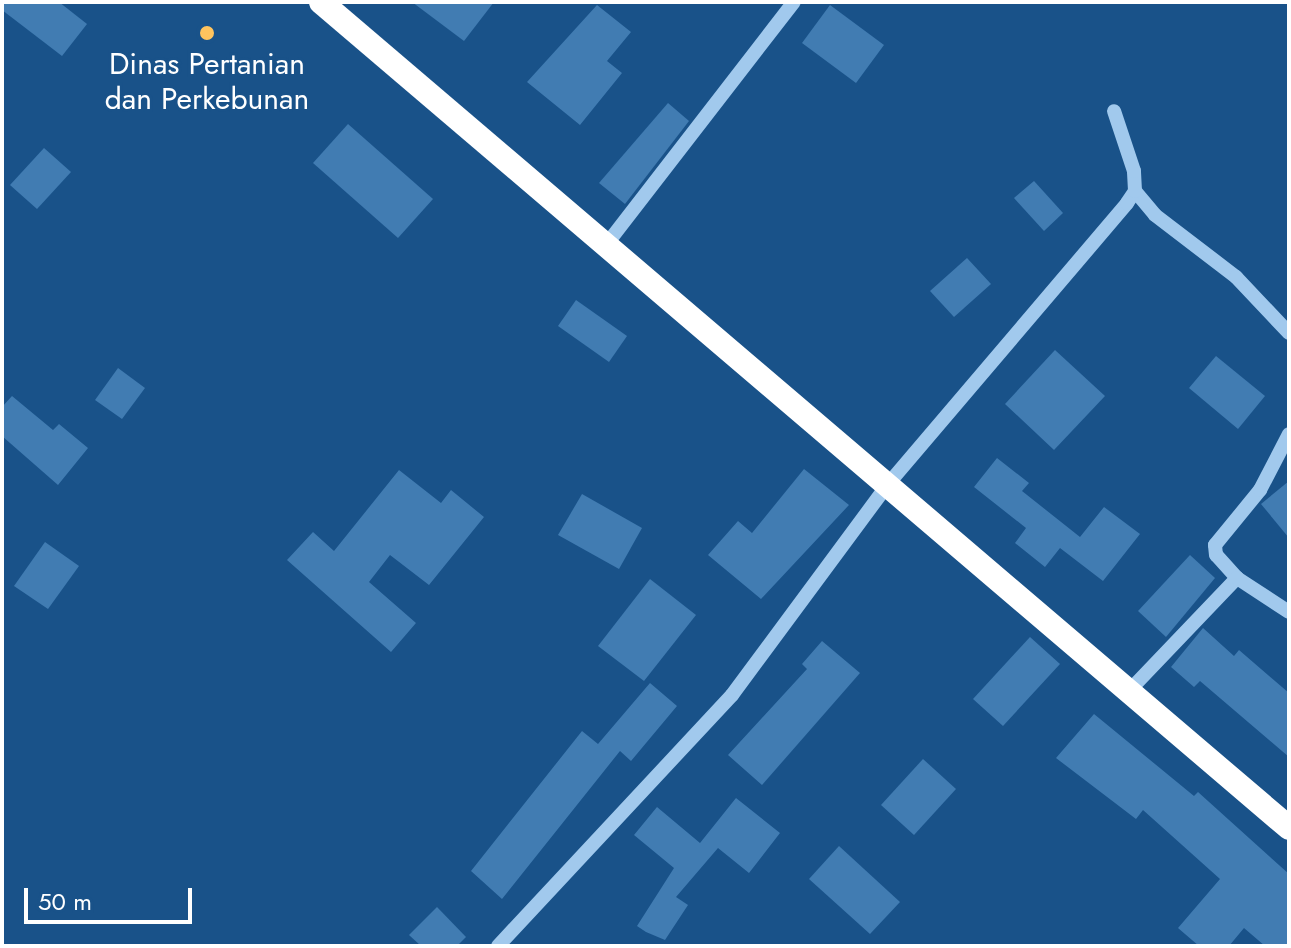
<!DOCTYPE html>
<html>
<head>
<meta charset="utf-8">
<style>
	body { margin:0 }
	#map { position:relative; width:1291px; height:948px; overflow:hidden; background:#195289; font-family:Jost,sans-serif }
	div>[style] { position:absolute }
	.building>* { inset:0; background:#417cb2 }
	.minor>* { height:14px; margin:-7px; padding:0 7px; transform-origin:7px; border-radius:7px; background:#a1c9ed }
	.highway>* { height:24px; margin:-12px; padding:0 12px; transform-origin:12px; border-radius:12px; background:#fff }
	.dots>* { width:22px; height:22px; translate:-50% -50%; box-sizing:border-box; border:4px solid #195289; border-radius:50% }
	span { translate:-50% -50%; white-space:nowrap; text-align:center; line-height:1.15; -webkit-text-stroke:6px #195289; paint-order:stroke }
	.poi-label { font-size:30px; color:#fff }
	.frame { position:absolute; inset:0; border:4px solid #fff; pointer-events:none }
	.scale { position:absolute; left:24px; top:888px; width:168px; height:36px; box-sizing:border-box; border:4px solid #fff; border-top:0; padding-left:10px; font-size:24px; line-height:28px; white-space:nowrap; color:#fff; -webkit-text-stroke:6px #195289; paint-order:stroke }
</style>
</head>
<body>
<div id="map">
	<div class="building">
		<div style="clip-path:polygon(2px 2px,59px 2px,87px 24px,62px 56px,2px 10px)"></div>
		<div style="clip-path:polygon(412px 2px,494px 2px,464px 41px)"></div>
		<div style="clip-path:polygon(597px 5px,631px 32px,607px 61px,622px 73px,580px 125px,527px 82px)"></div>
		<div style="clip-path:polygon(830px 5px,884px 45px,856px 83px,802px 43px)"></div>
		<div style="clip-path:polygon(668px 103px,689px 121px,625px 204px,599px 183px)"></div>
		<div style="clip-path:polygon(348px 124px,433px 199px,398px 238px,313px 163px)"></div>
		<div style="clip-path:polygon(44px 148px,71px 172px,37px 209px,10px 185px)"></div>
		<div style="clip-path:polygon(1034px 181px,1063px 213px,1044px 231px,1014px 198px)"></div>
		<div style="clip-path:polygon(967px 258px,991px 284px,954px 317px,930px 291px)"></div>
		<div style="clip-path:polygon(576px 300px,627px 336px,609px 362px,558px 326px)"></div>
		<div style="clip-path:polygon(1055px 350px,1105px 396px,1054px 450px,1005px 404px)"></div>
		<div style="clip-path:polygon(1216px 356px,1265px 396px,1238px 429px,1189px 388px)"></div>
		<div style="clip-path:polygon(118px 368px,145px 388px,122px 419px,95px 400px)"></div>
		<div style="clip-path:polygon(12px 396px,53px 430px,59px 424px,88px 448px,58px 485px,2px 436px,2px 407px)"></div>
		<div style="clip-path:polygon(997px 458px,1029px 483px,1022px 491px,1080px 537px,1104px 507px,1140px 534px,1103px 581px,1060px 548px,1045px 567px,1015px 543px,1026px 528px,974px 487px)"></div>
		<div style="clip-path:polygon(804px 469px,849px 505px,761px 599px,708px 555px,738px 521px,752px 533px)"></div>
		<div style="clip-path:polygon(399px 470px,441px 503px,451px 490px,484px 517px,429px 585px,390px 555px,369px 582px,416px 623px,391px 652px,287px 560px,313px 532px,334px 551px)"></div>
		<div style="clip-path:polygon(1289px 481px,1289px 538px,1261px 504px)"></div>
		<div style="clip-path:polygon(582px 494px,642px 528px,619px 569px,558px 535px)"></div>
		<div style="clip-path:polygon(45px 542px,79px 566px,48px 609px,14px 586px)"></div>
		<div style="clip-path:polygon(1190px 555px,1215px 578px,1166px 637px,1138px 611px)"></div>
		<div style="clip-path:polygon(650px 579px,696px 615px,644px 681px,598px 646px)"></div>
		<div style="clip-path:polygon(1203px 628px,1234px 656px,1239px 650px,1289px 693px,1289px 757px,1200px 681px,1194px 687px,1171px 667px)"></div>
		<div style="clip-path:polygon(1030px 637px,1060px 664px,1003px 726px,973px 699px)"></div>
		<div style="clip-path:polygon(822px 641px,860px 673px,762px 785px,728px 755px,807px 669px,802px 664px)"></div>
		<div style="clip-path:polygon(650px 683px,677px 706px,631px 761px,620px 751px,502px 899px,471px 871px,582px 731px,598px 744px)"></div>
		<div style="clip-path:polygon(1094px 714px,1194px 796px,1198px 792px,1289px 874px,1289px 946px,1265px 946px,1244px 928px,1229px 946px,1199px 946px,1178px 928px,1220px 879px,1143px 810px,1136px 819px,1056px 758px)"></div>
		<div style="clip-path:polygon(923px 759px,956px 789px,914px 835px,881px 805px)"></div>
		<div style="clip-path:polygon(736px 798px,780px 833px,749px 873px,718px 848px,676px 897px,688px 905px,665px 940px,646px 932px,637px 926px,674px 868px,634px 835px,657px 807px,700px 843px)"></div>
		<div style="clip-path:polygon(839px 846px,900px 902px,870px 934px,809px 879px)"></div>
		<div style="clip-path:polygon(437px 907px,466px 937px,457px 946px,421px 946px,409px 935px)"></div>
	</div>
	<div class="minor">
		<div style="left:1135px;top:191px;width:31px;rotate:50deg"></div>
		<div style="left:1155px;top:215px;width:102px;rotate:37.4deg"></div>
		<div style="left:1236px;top:277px;width:77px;rotate:46.6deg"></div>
		<div style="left:606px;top:245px;width:307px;rotate:-52.3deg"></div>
		<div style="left:1237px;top:578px;width:31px;rotate:-132deg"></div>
		<div style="left:1216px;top:555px;width:10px;rotate:-96deg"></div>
		<div style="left:1215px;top:545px;width:71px;rotate:-50.7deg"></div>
		<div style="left:1260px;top:490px;width:63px;rotate:-62.6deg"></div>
		<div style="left:1128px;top:692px;width:158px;rotate:-46.3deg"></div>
		<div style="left:1237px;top:578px;width:62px;rotate:33.2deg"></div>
		<div style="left:498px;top:946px;width:343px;rotate:-47deg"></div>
		<div style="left:732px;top:695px;width:264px;rotate:-53.5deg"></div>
		<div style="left:889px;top:483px;width:367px;rotate:-49.6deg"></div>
		<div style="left:1127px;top:203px;width:14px;rotate:-56deg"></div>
		<div style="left:1135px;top:191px;width:20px;rotate:-93deg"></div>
		<div style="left:1134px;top:171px;width:63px;rotate:-108.4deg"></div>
	</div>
	<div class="highway">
		<div style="left:321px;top:2px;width:1273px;rotate:40.47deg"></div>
	</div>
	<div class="dots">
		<div style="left:207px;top:33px;background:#ffc45e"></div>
	</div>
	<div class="poi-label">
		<span style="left:207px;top:81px">Dinas Pertanian<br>dan Perkebunan</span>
	</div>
	<div class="frame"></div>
	<div class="scale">50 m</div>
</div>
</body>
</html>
